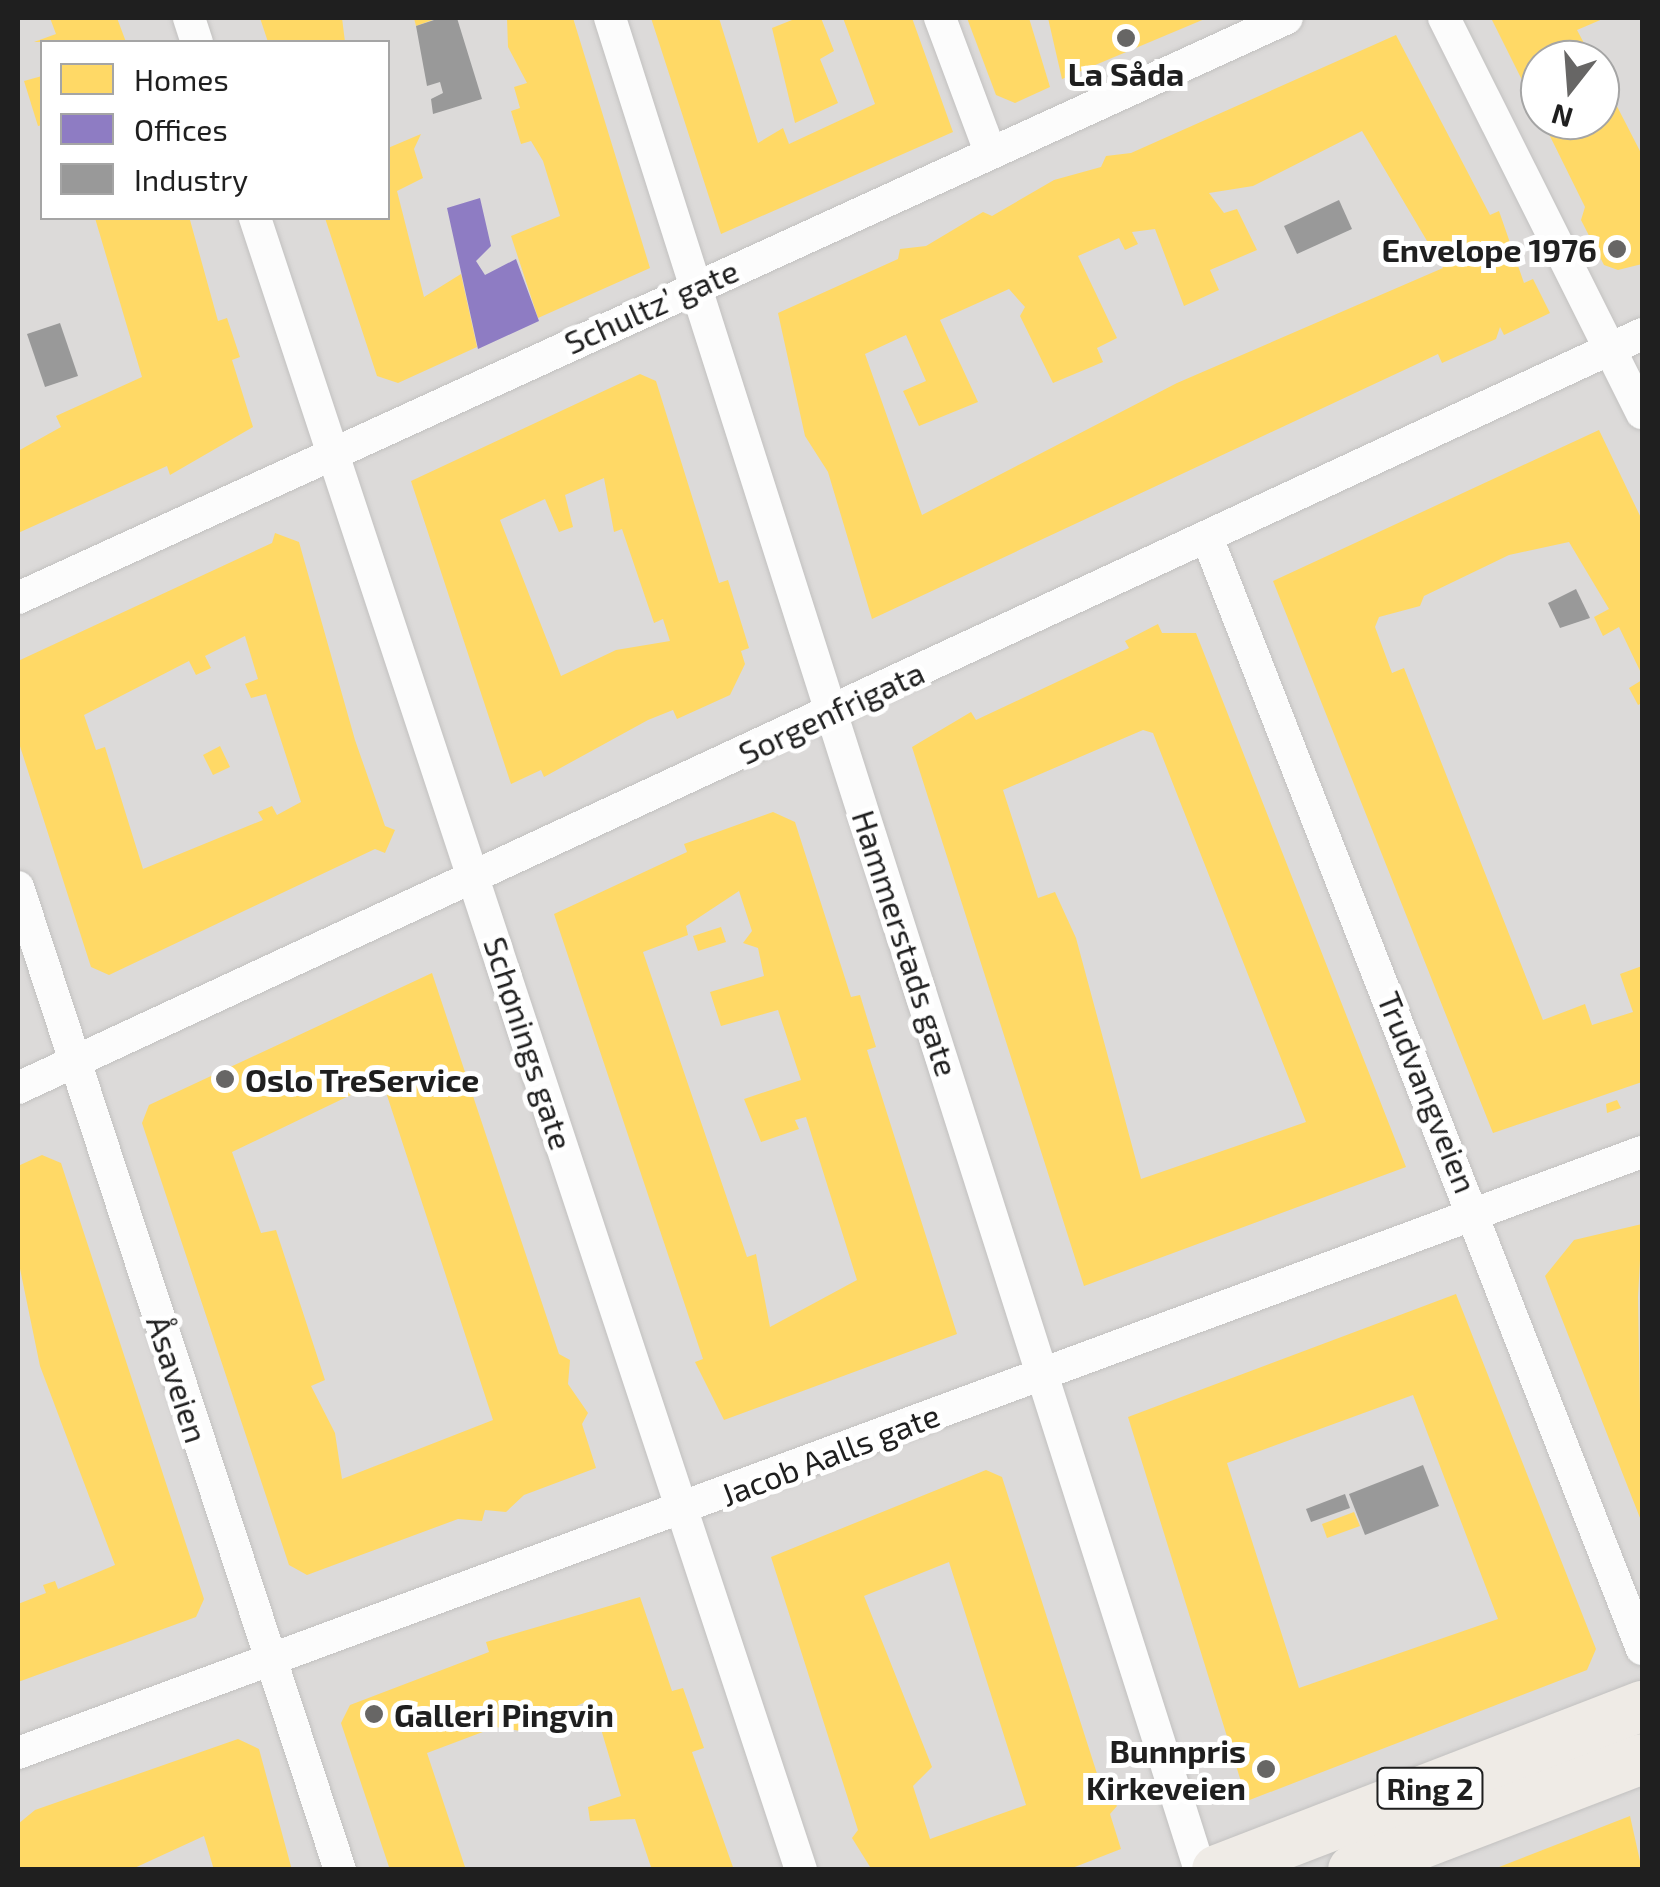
<!DOCTYPE html>
<html>
<head>
<meta charset="utf-8">
<style>
	body { margin:0 }
	#map { position:relative; width:1660px; height:1887px; overflow:hidden; background:#eceae8; font-family:"Exo 2",sans-serif }
	div>[style] { position:absolute }
	.residential>* { inset:0; background:#dcdad9 }
	.homes>* { inset:0; background:#ffd966 }
	.offices>* { inset:0; background:#8e7cc3 }
	.industry>* { inset:0; background:#999 }
	.roads { filter:drop-shadow(0 0 2px #c2c1c0) drop-shadow(0 0 2px #c2c1c0) }
	.minor>* { height:32px; margin:-16px; padding:0 16px; transform-origin:16px; border-radius:16px; background:#fcfcfc }
	.primary>* { height:50px; margin:-25px; padding:0 25px; transform-origin:25px; border-radius:25px; background:#efebe6 }
	.dots>* { width:28px; height:28px; translate:-50% -50%; box-sizing:border-box; border:5px solid #fff; border-radius:50% }
	span { translate:-50% -50%; white-space:nowrap; text-align:center; line-height:1.15; -webkit-text-stroke:10px #fff; paint-order:stroke }
	.shield-label span { padding:2px 8px; background:#fff; border:2px solid; border-radius:8px; -webkit-text-stroke-width:0 }
	.shield-label { font-size:30px; color:#1f1f1f; font-weight:700 }
	.poi-label { font-size:32px; color:#1f1f1f; font-weight:700 }
	.right { translate:-100% -50%; text-align:right }
	.left { translate:0 -50%; text-align:left }
	.street-label { font-size:32px; color:#1f1f1f }
	.frame { position:absolute; inset:0; border:20px solid #1f1f1f; pointer-events:none }
	.legend { position:absolute; left:40px; top:40px; width:350px; height:180px; box-sizing:border-box; background:#fff; border:2px solid #a5a5a5; margin:0; padding:12px 18px; list-style:none; font-size:30px; color:#1f1f1f }
	.legend li { display:flex; align-items:center; gap:20px; height:50px }
	.legend b { width:50px; border:2px solid #a5a5a5 }
	.north { position:absolute; left:1520px; top:40px; width:100px; height:100px; box-sizing:border-box; background:#fff; border:2px solid #a5a5a5; border-radius:50%; rotate:197deg; font-size:28px; font-weight:700; line-height:40px; text-align:center; color:#1f1f1f }
	.north::after { content:''; display:block; margin:auto; width:35px; height:45px; background:#676665; clip-path:polygon(50% 0,100% 100%,50% 72%,0 100%) }
</style>
</head>
<body>
<div id="map">
	<div class="residential">
		<div style="clip-path:polygon(evenodd,18px 18px,1642px 18px,1642px 1869px,18px 1869px,18px 18px,42px 42px,388px 42px,388px 218px,42px 218px,42px 42px,18px 18px,1540px 60px,1600px 60px,1600px 120px,1540px 120px,1540px 60px)"></div>
	</div>
	<div class="homes">
		<div style="clip-path:polygon(50px 18px,117px 18px,126px 42px,34px 42px,56px 34px)"></div>
		<div style="clip-path:polygon(260px 18px,342px 18px,345px 42px,268px 42px)"></div>
		<div style="clip-path:polygon(414px 18px,438px 18px,416px 26px)"></div>
		<div style="clip-path:polygon(507px 18px,573px 18px,650px 268px,538px 318px,511px 236px,560px 216px,543px 161px,531px 141px,521px 144px,511px 111px,520px 108px,514px 87px,527px 83px,508px 47px)"></div>
		<div style="clip-path:polygon(651px 18px,719px 18px,758px 143px,783px 128px,789px 144px,875px 104px,843px 18px,912px 18px,953px 132px,721px 234px)"></div>
		<div style="clip-path:polygon(797px 18px,821px 18px,834px 51px,820px 59px,838px 103px,795px 123px,772px 28px)"></div>
		<div style="clip-path:polygon(967px 18px,1029px 18px,1050px 87px,1015px 103px,996px 95px)"></div>
		<div style="clip-path:polygon(1048px 18px,1207px 18px,1062px 79px)"></div>
		<div style="clip-path:polygon(1491px 18px,1605px 18px,1577px 30px,1593px 60px,1540px 60px,1540px 116px)"></div>
		<div style="clip-path:polygon(evenodd,1396px 35px,1490px 215px,1499px 211px,1524px 283px,1533px 279px,1550px 313px,1504px 335px,1500px 327px,1496px 339px,1442px 363px,1438px 354px,1417px 364px,872px 619px,828px 472px,805px 436px,778px 313px,898px 259px,900px 249px,926px 246px,983px 212px,992px 216px,1054px 180px,1101px 167px,1106px 156px,1131px 153px,1396px 35px,1362px 131px,1443px 268px,1177px 383px,922px 515px,865px 354px,906px 335px,926px 381px,903px 391px,919px 426px,978px 402px,940px 320px,1009px 289px,1025px 307px,1020px 316px,1053px 383px,1103px 362px,1097px 348px,1117px 338px,1078px 256px,1119px 238px,1125px 250px,1138px 244px,1132px 232px,1155px 229px,1184px 306px,1219px 290px,1210px 270px,1257px 250px,1237px 209px,1224px 213px,1209px 193px,1253px 186px,1362px 131px)"></div>
		<div style="clip-path:polygon(1607px 58px,1615px 76px,1604px 81px,1642px 155px,1642px 264px,1618px 270px,1604px 265px,1581px 220px,1585px 207px,1542px 120px,1600px 120px)"></div>
		<div style="clip-path:polygon(42px 76px,42px 125px,38px 126px,24px 81px)"></div>
		<div style="clip-path:polygon(421px 134px,414px 149px,423px 178px,397px 191px,424px 297px,461px 274px,477px 347px,398px 383px,377px 376px,325px 218px,388px 218px,388px 148px)"></div>
		<div style="clip-path:polygon(95px 218px,190px 220px,218px 321px,227px 318px,240px 357px,232px 360px,253px 427px,170px 475px,167px 466px,18px 533px,18px 451px,61px 427px,56px 416px,142px 377px)"></div>
		<div style="clip-path:polygon(evenodd,640px 374px,656px 381px,719px 583px,728px 580px,749px 648px,741px 651px,745px 664px,730px 695px,677px 719px,673px 710px,648px 720px,544px 777px,541px 770px,511px 784px,411px 481px,640px 374px,604px 478px,614px 532px,622px 529px,654px 623px,663px 619px,670px 641px,616px 650px,561px 676px,500px 520px,545px 499px,559px 532px,573px 527px,565px 495px,604px 478px)"></div>
		<div style="clip-path:polygon(1599px 430px,1642px 520px,1642px 675px,1619px 627px,1603px 636px,1594px 617px,1609px 609px,1569px 542px,1509px 555px,1424px 596px,1420px 606px,1379px 617px,1375px 627px,1392px 673px,1404px 668px,1543px 1020px,1585px 1004px,1592px 1025px,1633px 1012px,1620px 974px,1642px 966px,1642px 1082px,1493px 1133px,1273px 581px)"></div>
		<div style="clip-path:polygon(evenodd,275px 533px,299px 542px,355px 740px,385px 826px,395px 830px,385px 853px,375px 849px,109px 975px,91px 967px,18px 740px,18px 661px,272px 543px,275px 533px,245px 636px,258px 679px,245px 684px,251px 698px,266px 694px,301px 802px,277px 815px,272px 806px,258px 812px,263px 820px,143px 869px,105px 747px,96px 750px,84px 715px,189px 661px,196px 675px,211px 668px,205px 656px,245px 636px)"></div>
		<div style="clip-path:polygon(evenodd,1158px 624px,1162px 633px,1196px 633px,1406px 1167px,1084px 1286px,912px 747px,971px 712px,976px 720px,1129px 648px,1125px 641px,1158px 624px,1143px 730px,1153px 733px,1306px 1122px,1141px 1179px,1076px 938px,1055px 892px,1038px 898px,1003px 790px,1143px 730px)"></div>
		<div style="clip-path:polygon(1642px 680px,1642px 703px,1638px 705px,1629px 688px)"></div>
		<div style="clip-path:polygon(220px 746px,230px 767px,213px 775px,203px 755px)"></div>
		<div style="clip-path:polygon(evenodd,773px 812px,795px 822px,851px 997px,860px 995px,876px 1047px,867px 1050px,957px 1334px,724px 1420px,695px 1362px,703px 1359px,554px 914px,687px 852px,684px 844px,773px 812px,739px 891px,752px 931px,743px 943px,758px 948px,764px 976px,710px 992px,721px 1026px,778px 1010px,801px 1080px,744px 1099px,761px 1142px,799px 1129px,795px 1120px,806px 1117px,857px 1280px,770px 1327px,756px 1254px,747px 1257px,643px 952px,688px 935px,686px 926px,739px 891px)"></div>
		<div style="clip-path:polygon(721px 927px,726px 942px,698px 951px,693px 936px)"></div>
		<div style="clip-path:polygon(evenodd,432px 973px,559px 1354px,570px 1360px,568px 1384px,588px 1413px,582px 1424px,596px 1468px,524px 1495px,506px 1512px,485px 1510px,482px 1521px,458px 1519px,307px 1575px,289px 1565px,142px 1123px,149px 1105px,432px 973px,382px 1080px,493px 1420px,342px 1479px,335px 1433px,311px 1386px,325px 1380px,276px 1230px,261px 1233px,232px 1152px,382px 1080px)"></div>
		<div style="clip-path:polygon(1617px 1100px,1621px 1108px,1607px 1113px,1606px 1104px)"></div>
		<div style="clip-path:polygon(42px 1155px,61px 1163px,204px 1599px,196px 1617px,18px 1682px,18px 1604px,46px 1593px,43px 1585px,55px 1581px,58px 1589px,115px 1565px,40px 1366px,18px 1259px,18px 1166px)"></div>
		<div style="clip-path:polygon(1642px 1224px,1638px 1297px,1642px 1523px,1545px 1276px,1574px 1240px)"></div>
		<div style="clip-path:polygon(evenodd,1456px 1294px,1596px 1649px,1587px 1670px,1247px 1801px,1128px 1417px,1456px 1294px,1413px 1395px,1498px 1619px,1299px 1688px,1227px 1463px,1413px 1395px)"></div>
		<div style="clip-path:polygon(evenodd,986px 1470px,1002px 1477px,1100px 1783px,1117px 1806px,1110px 1814px,1121px 1849px,1067px 1870px,872px 1870px,852px 1838px,858px 1830px,771px 1557px,986px 1470px,949px 1562px,1026px 1805px,930px 1839px,913px 1786px,932px 1767px,864px 1596px,949px 1562px)"></div>
		<div style="clip-path:polygon(1354px 1512px,1360px 1526px,1327px 1538px,1322px 1524px)"></div>
		<div style="clip-path:polygon(640px 1597px,672px 1691px,683px 1688px,704px 1748px,692px 1752px,734px 1870px,652px 1870px,635px 1819px,590px 1821px,588px 1807px,621px 1796px,592px 1699px,521px 1731px,496px 1727px,427px 1753px,466px 1870px,390px 1870px,341px 1723px,350px 1705px,489px 1652px,486px 1642px)"></div>
		<div style="clip-path:polygon(238px 1739px,259px 1749px,292px 1870px,214px 1870px,204px 1836px,130px 1870px,18px 1870px,18px 1824px,35px 1810px)"></div>
		<div style="clip-path:polygon(1630px 1816px,1642px 1870px,1494px 1870px,1494px 1869px)"></div>
	</div>
	<div class="offices">
		<div style="clip-path:polygon(480px 198px,491px 246px,476px 261px,485px 275px,516px 259px,539px 321px,478px 349px,447px 208px)"></div>
	</div>
	<div class="industry">
		<div style="clip-path:polygon(440px 18px,457px 18px,482px 99px,433px 114px,431px 99px,443px 93px,440px 82px,427px 86px,416px 26px)"></div>
		<div style="clip-path:polygon(1339px 200px,1352px 229px,1297px 254px,1284px 226px)"></div>
		<div style="clip-path:polygon(60px 323px,78px 376px,45px 387px,27px 334px)"></div>
		<div style="clip-path:polygon(1576px 589px,1590px 618px,1560px 628px,1548px 603px)"></div>
		<div style="clip-path:polygon(1423px 1465px,1439px 1506px,1365px 1535px,1349px 1494px)"></div>
		<div style="clip-path:polygon(1345px 1494px,1350px 1508px,1311px 1522px,1306px 1509px)"></div>
	</div>
	<div class="roads">
		<div class="minor">
			<div style="left:189px;top:18px;width:25px;rotate:72deg"></div>
			<div style="left:610px;top:18px;width:1944px;rotate:72.33deg"></div>
			<div style="left:940px;top:18px;width:143px;rotate:69.5deg"></div>
			<div style="left:1444px;top:18px;width:442px;rotate:63.4deg"></div>
			<div style="left:255px;top:218px;width:1740px;rotate:71.71deg"></div>
			<div style="left:1207px;top:537px;width:1194px;rotate:68.64deg"></div>
			<div style="left:18px;top:598px;width:1395px;rotate:-24.56deg"></div>
			<div style="left:18px;top:887px;width:1034px;rotate:71.86deg"></div>
			<div style="left:18px;top:1088px;width:1791px;rotate:-24.9deg"></div>
			<div style="left:18px;top:1753px;width:1732px;rotate:-20.31deg"></div>
		</div>
		<div class="primary">
			<div style="left:1217px;top:1870px;width:456px;rotate:-21.1deg"></div>
			<div style="left:1353px;top:1870px;width:310px;rotate:-21deg"></div>
		</div>
	</div>
	<div class="dots">
		<div style="left:1126px;top:38px;background:#676665"></div>
		<div style="left:1617px;top:249px;background:#676665"></div>
		<div style="left:225px;top:1079px;background:#676665"></div>
		<div style="left:374px;top:1714px;background:#676665"></div>
		<div style="left:1266px;top:1769px;background:#676665"></div>
	</div>
	<div class="shield-label">
		<span style="left:1430px;top:1788px">Ring 2</span>
	</div>
	<div class="poi-label">
		<span style="left:1126px;top:73px">La Såda</span>
		<span class="right" style="left:1597px;top:249px">Envelope 1976</span>
		<span class="left" style="left:245px;top:1079px">Oslo TreService</span>
		<span class="left" style="left:394px;top:1714px">Galleri Pingvin</span>
		<span class="right" style="left:1246px;top:1769px">Bunnpris<br>Kirkeveien</span>
	</div>
	<div class="street-label">
		<span style="left:651px;top:306px;rotate:-24deg">Schultz’ gate</span>
		<span style="left:831px;top:712px;rotate:-25deg">Sorgenfrigata</span>
		<span style="left:906px;top:943px;rotate:72deg">Hammerstads gate</span>
		<span style="left:529px;top:1043px;rotate:72deg">Schønings gate</span>
		<span style="left:1428px;top:1092px;rotate:68deg">Trudvangveien</span>
		<span style="left:178px;top:1379px;rotate:72deg">Åsaveien</span>
		<span style="left:830px;top:1454px;rotate:-21deg">Jacob Aalls gate</span>
	</div>
	<div class="frame"></div>
	<ul class="legend">
	<li><b style="height:28px;background:#ffd966"></b>Homes</li>
	<li><b style="height:28px;background:#8e7cc3"></b>Offices</li>
	<li><b style="height:28px;background:#999"></b>Industry</li>
	</ul>
	<div class="north">N</div>
</div>
</body>
</html>
